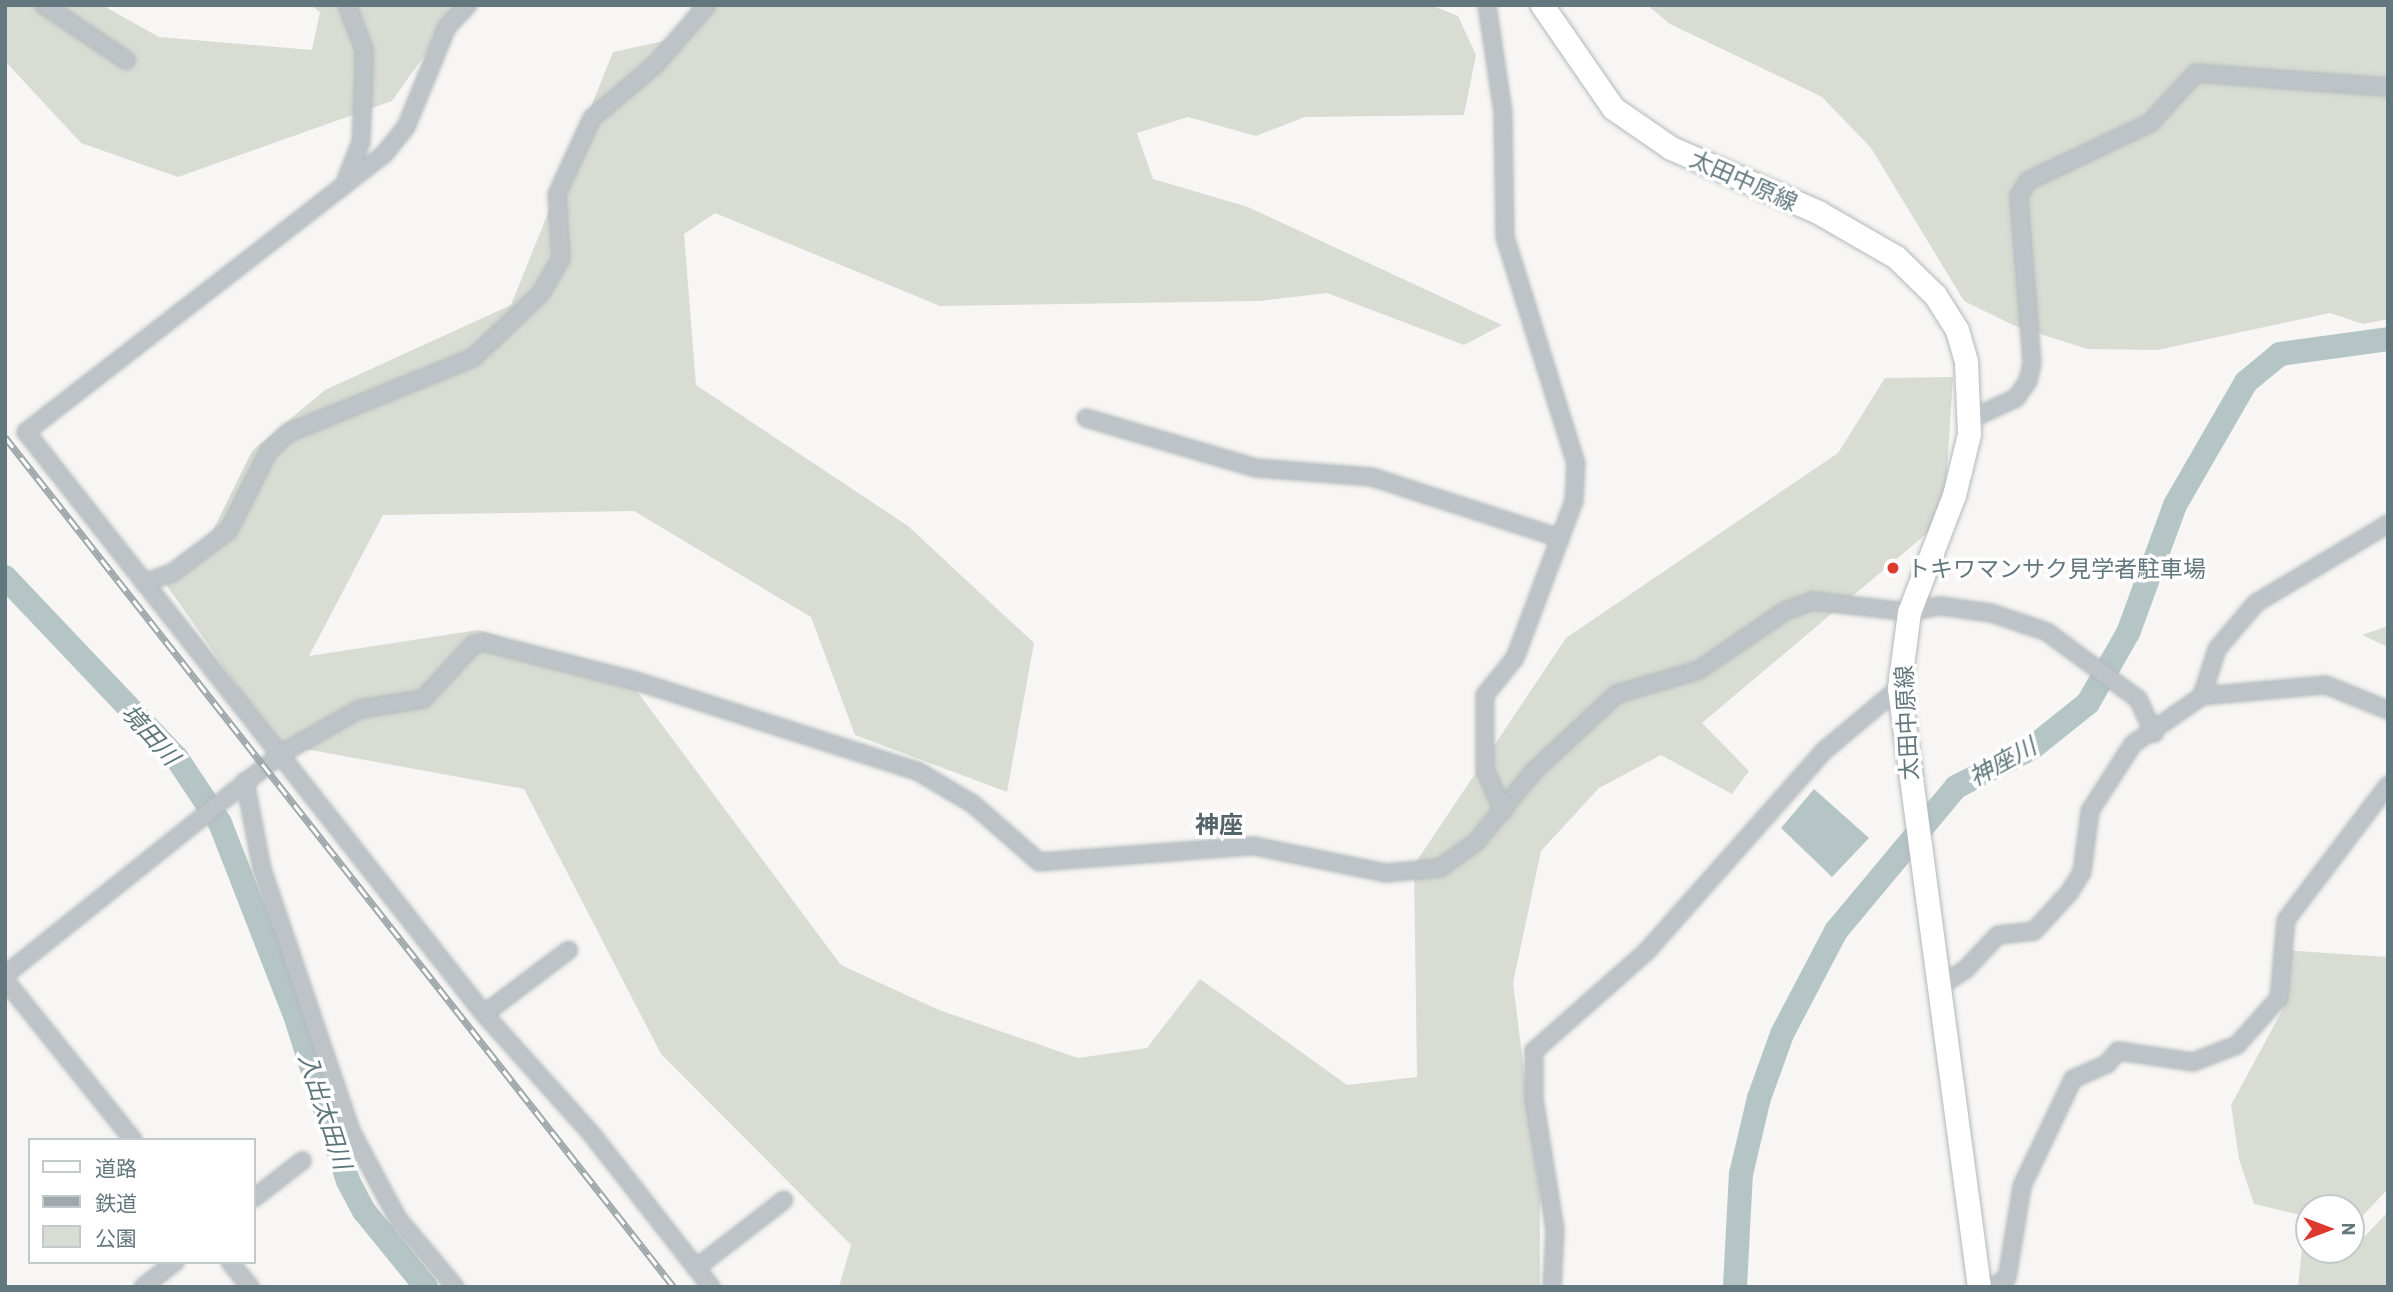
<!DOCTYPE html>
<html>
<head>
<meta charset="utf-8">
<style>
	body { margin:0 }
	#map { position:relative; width:2393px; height:1292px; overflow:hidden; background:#f7f6f4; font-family:Barlow,"Noto Sans JP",sans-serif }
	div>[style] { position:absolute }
	.green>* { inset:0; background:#d8dcd3 }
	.water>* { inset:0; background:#b5c5c6 }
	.river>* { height:24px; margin:-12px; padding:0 12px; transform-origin:12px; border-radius:12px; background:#b5c5c6 }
	.roads { filter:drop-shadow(0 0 2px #b2b9bc) drop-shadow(0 0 2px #b2b9bc) }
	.street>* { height:16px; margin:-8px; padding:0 8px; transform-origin:8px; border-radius:8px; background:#bdc3c6 }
	.secondary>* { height:23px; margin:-11.5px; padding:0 11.5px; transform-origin:11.5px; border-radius:11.5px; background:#fff }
	.rail>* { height:7px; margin-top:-3.5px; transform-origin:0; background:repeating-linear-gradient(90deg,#fff 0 13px,#9fa8ab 0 26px); box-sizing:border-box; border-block:2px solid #9fa8ab }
	.dots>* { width:19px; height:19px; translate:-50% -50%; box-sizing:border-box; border:4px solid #fff; border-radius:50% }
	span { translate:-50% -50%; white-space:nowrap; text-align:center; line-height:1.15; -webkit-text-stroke:7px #fff; paint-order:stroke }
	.street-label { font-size:23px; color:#63777e }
	.poi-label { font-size:23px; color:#63777e }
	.left { translate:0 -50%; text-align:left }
	.water-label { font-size:24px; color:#5e7679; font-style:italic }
	.neighbourhood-label { font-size:24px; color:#546469; font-weight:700 }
	.frame { position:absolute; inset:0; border:7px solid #63777e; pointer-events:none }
	.legend { position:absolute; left:28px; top:1138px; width:228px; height:126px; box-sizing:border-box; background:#fff; border:2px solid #c1c9cb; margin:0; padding:9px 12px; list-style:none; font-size:21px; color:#63777e }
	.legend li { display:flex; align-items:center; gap:14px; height:35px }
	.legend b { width:35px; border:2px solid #c1c9cb }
	.north { position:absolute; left:2295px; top:1194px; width:70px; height:70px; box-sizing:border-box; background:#fff; border:2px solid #c1c9cb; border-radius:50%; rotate:90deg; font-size:19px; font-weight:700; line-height:28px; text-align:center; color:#63777e }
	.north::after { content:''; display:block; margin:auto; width:24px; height:32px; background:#dd392e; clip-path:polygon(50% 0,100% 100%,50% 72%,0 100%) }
</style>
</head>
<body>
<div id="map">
	<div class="green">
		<div style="clip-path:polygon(5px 5px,102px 5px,159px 37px,312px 50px,320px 12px,310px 5px,460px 5px,392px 101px,178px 177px,81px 143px,5px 61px)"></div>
		<div style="clip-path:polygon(692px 5px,1431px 5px,1458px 16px,1476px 55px,1464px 115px,1305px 117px,1256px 136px,1188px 117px,1137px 133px,1153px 179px,1248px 207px,1502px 325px,1464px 345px,1327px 293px,1259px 301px,940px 306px,715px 213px,684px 234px,696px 385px,908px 526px,1034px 643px,1007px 792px,855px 735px,811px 617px,634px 511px,383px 515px,309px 656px,478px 630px,627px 678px,841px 965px,939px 1010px,1078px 1058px,1147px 1048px,1200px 979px,1347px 1085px,1417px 1077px,1414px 865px,1566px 638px,1838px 453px,1885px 378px,1953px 377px,1944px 519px,1702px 723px,1749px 771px,1732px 794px,1661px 755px,1599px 788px,1541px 851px,1513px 983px,1540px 1199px,1540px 1287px,839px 1287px,851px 1245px,661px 1054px,524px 789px,278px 744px,165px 583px,212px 532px,252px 451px,325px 390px,511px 305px,613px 52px,683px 37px)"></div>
		<div style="clip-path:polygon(1647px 5px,2388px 5px,2388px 319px,2363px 324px,2330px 313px,2157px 350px,2087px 349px,2013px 325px,1964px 301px,1871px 148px,1822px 97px,1670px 24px)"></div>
		<div style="clip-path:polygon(2388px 626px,2388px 647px,2362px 635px)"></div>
		<div style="clip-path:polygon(2281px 950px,2388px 957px,2388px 1189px,2352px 1227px,2351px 1208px,2309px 1208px,2309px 1217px,2254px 1204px,2239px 1159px,2231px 1105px,2284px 1007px)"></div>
		<div style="clip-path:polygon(2388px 1212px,2388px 1287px,2298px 1287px,2302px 1249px,2351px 1250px,2351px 1242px,2361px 1240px)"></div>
	</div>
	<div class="water">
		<div style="clip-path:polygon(1814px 789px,1869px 838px,1832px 877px,1781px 828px)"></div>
	</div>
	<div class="river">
		<div style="left:5px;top:577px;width:248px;rotate:46.5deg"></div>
		<div style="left:176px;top:757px;width:79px;rotate:56.3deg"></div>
		<div style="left:220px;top:823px;width:206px;rotate:68.7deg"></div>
		<div style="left:295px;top:1015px;width:174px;rotate:72.3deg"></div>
		<div style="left:348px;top:1181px;width:34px;rotate:62deg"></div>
		<div style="left:364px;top:1211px;width:98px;rotate:50.8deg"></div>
		<div style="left:1735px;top:1287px;width:113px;rotate:-87deg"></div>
		<div style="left:1741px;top:1174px;width:78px;rotate:-76.7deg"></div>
		<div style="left:1759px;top:1098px;width:68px;rotate:-70.2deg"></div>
		<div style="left:1782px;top:1034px;width:116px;rotate:-62.3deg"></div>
		<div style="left:1836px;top:931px;width:187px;rotate:-50.2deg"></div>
		<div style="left:1956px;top:787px;width:85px;rotate:-27.2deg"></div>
		<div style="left:2032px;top:748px;width:72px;rotate:-38.8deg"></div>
		<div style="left:2088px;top:703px;width:81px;rotate:-60.3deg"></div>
		<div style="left:2128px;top:633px;width:136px;rotate:-69.8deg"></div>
		<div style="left:2175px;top:505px;width:142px;rotate:-60deg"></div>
		<div style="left:2246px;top:382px;width:44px;rotate:-39.5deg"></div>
		<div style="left:2280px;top:354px;width:109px;rotate:-7.9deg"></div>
	</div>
	<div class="roads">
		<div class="street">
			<div style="left:44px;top:5px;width:99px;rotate:33.9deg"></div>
			<div style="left:468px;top:5px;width:30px;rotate:134deg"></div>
			<div style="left:447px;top:27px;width:108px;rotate:112.3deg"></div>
			<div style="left:406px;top:127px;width:36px;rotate:129deg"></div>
			<div style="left:383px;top:155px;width:452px;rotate:142.2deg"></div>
			<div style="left:26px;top:432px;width:741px;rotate:51.8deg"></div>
			<div style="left:484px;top:1014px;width:159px;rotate:48.1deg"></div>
			<div style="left:590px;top:1132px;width:197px;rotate:52deg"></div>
			<div style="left:1487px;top:5px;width:108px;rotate:81.5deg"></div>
			<div style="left:1503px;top:112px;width:125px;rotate:89.1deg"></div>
			<div style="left:1505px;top:237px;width:237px;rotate:72.6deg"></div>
			<div style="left:1576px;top:463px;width:38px;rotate:93deg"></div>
			<div style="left:1574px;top:501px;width:168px;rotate:110.6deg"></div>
			<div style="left:1515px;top:658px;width:48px;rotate:129deg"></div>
			<div style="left:1485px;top:695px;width:74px;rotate:90deg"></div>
			<div style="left:1485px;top:769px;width:46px;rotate:66.8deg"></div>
			<div style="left:346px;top:180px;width:41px;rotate:-68.5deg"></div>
			<div style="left:361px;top:142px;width:71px;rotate:-87.6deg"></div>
			<div style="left:364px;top:71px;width:22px;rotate:-90deg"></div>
			<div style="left:364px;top:49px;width:47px;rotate:-111.1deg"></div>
			<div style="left:1086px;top:418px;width:177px;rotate:16.4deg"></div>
			<div style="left:1256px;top:468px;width:116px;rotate:4.4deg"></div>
			<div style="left:1372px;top:477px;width:198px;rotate:18deg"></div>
			<div style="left:1969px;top:420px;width:52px;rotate:-25.1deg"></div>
			<div style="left:2016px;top:398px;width:21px;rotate:-55deg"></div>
			<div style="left:2028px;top:381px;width:18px;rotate:-77deg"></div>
			<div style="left:2032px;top:363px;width:168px;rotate:-94.5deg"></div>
			<div style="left:2019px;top:196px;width:17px;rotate:-59deg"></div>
			<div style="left:2028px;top:181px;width:135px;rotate:-25.4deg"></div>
			<div style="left:2150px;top:123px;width:68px;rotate:-47.4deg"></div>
			<div style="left:2196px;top:73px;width:193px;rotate:4.2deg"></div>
			<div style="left:144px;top:583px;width:30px;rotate:-20deg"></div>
			<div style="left:172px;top:573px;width:71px;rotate:-37deg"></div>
			<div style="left:229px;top:530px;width:87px;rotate:-63.4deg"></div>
			<div style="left:268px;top:452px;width:28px;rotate:-44deg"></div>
			<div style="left:288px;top:433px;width:200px;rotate:-22.1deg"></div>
			<div style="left:473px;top:358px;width:94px;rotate:-43.7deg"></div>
			<div style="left:541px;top:293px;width:39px;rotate:-60deg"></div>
			<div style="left:561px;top:259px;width:65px;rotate:-93.5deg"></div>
			<div style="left:557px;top:194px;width:84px;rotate:-65.3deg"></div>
			<div style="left:592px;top:118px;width:84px;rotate:-40.2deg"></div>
			<div style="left:656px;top:64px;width:78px;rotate:-49.2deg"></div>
			<div style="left:2202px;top:696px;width:124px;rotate:-5.1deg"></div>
			<div style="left:2326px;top:685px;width:67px;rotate:22deg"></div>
			<div style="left:245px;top:781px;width:90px;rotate:79.1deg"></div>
			<div style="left:262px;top:869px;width:277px;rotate:71.2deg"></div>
			<div style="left:351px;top:1131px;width:100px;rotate:61.9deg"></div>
			<div style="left:398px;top:1219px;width:89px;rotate:50deg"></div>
			<div style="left:5px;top:975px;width:354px;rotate:-38.7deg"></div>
			<div style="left:281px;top:754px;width:91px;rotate:-29.7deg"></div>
			<div style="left:360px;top:709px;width:64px;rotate:-9deg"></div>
			<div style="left:423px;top:699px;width:74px;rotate:-47.2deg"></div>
			<div style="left:473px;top:645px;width:11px;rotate:-15deg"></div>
			<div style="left:484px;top:642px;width:157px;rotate:14.4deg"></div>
			<div style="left:636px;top:681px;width:297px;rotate:17.8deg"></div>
			<div style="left:919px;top:772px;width:63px;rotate:30.7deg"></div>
			<div style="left:973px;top:804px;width:88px;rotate:41.3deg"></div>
			<div style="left:1039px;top:862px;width:216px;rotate:-4.3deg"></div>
			<div style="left:1254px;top:846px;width:135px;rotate:11.6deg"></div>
			<div style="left:1386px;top:873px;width:54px;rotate:-5.3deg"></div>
			<div style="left:1440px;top:868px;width:44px;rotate:-35.8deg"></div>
			<div style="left:1476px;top:842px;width:92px;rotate:-50.8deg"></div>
			<div style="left:1534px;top:771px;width:113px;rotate:-42.9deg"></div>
			<div style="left:1617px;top:694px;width:85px;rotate:-16.3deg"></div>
			<div style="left:1699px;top:670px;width:104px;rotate:-34.5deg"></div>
			<div style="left:1785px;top:611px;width:30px;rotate:-20deg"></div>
			<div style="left:1813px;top:601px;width:97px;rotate:6.5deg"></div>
			<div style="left:1909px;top:612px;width:33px;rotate:-11deg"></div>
			<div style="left:1941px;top:606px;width:50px;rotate:8deg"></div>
			<div style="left:1991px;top:613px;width:59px;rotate:18.7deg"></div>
			<div style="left:2047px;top:632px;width:113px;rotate:36.4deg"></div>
			<div style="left:2138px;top:699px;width:38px;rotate:65deg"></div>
			<div style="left:5px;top:980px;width:205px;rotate:51.3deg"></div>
			<div style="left:1937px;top:988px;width:33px;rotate:-33deg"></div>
			<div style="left:1965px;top:970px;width:48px;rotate:-46.7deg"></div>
			<div style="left:1998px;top:935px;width:36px;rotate:-6deg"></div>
			<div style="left:2034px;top:931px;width:52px;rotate:-47.4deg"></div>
			<div style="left:2069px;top:893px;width:25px;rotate:-58deg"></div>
			<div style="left:2082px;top:872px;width:62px;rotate:-82.5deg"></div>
			<div style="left:2090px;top:811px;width:80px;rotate:-57.3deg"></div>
			<div style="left:2133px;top:744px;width:84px;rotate:-34.8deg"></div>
			<div style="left:2202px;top:696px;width:49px;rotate:-72.3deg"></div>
			<div style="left:2217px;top:649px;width:60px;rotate:-49.7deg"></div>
			<div style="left:2256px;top:603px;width:154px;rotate:-30.9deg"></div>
			<div style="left:484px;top:1014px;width:106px;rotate:-37deg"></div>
			<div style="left:254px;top:1198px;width:61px;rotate:-37.6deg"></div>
			<div style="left:230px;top:1262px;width:32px;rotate:51deg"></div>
			<div style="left:696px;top:1268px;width:111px;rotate:-37.7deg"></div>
			<div style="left:143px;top:1287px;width:41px;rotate:-38deg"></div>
			<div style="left:1552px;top:1287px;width:57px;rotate:-87deg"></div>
			<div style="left:1555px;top:1230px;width:133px;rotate:-99.1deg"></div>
			<div style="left:1534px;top:1099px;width:48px;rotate:-90deg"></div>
			<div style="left:1534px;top:1051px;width:151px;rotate:-41.5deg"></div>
			<div style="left:1647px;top:951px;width:268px;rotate:-48.5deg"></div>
			<div style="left:1825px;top:750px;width:97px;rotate:-40deg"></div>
			<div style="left:1993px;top:1287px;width:17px;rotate:-33deg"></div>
			<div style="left:2007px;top:1278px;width:93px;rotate:-80.7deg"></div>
			<div style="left:2022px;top:1186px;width:119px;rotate:-64.5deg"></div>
			<div style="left:2073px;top:1079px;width:37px;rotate:-24deg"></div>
			<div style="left:2107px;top:1064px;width:17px;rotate:-50deg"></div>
			<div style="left:2118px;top:1051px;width:76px;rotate:8.3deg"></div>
			<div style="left:2193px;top:1062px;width:47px;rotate:-21.1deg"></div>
			<div style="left:2237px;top:1045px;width:63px;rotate:-48.2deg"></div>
			<div style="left:2279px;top:998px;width:78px;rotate:-84.9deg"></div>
			<div style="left:2286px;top:920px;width:169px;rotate:-52.9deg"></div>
		</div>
		<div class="secondary">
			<div style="left:1542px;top:5px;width:125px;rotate:55.4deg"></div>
			<div style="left:1613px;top:108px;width:70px;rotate:34.6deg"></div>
			<div style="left:1671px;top:148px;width:160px;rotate:23.5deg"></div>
			<div style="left:1818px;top:212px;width:90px;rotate:30deg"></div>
			<div style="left:1896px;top:257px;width:54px;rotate:44.3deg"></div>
			<div style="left:1935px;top:295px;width:41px;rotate:57.8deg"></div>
			<div style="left:1957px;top:330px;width:33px;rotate:74deg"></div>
			<div style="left:1966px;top:362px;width:72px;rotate:87.6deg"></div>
			<div style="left:1969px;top:434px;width:63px;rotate:103.8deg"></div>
			<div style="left:1954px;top:495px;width:125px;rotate:111deg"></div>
			<div style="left:1909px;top:612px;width:77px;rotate:97.5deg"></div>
			<div style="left:1899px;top:688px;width:604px;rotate:82.39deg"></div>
		</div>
	</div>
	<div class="rail">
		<div style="left:5px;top:437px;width:1082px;rotate:51.8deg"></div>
	</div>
	<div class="dots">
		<div style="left:1893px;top:568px;background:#dd392e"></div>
	</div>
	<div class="street-label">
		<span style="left:1744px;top:180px;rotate:24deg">太田中原線</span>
		<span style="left:1906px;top:723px;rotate:-93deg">太田中原線</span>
	</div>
	<div class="poi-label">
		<span class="left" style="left:1907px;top:568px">トキワマンサク見学者駐車場</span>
	</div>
	<div class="water-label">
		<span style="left:151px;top:734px;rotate:48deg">境田川</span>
		<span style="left:2002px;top:761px;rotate:-29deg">神座川</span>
		<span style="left:326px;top:1111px;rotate:72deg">入出太田川</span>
	</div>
	<div class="neighbourhood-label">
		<span style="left:1219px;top:824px">神座</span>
	</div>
	<div class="frame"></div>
	<ul class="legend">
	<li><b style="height:9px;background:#fff"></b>道路</li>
	<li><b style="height:9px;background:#9fa8ab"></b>鉄道</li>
	<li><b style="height:19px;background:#d8dcd3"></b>公園</li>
	</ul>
	<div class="north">N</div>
</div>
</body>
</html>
